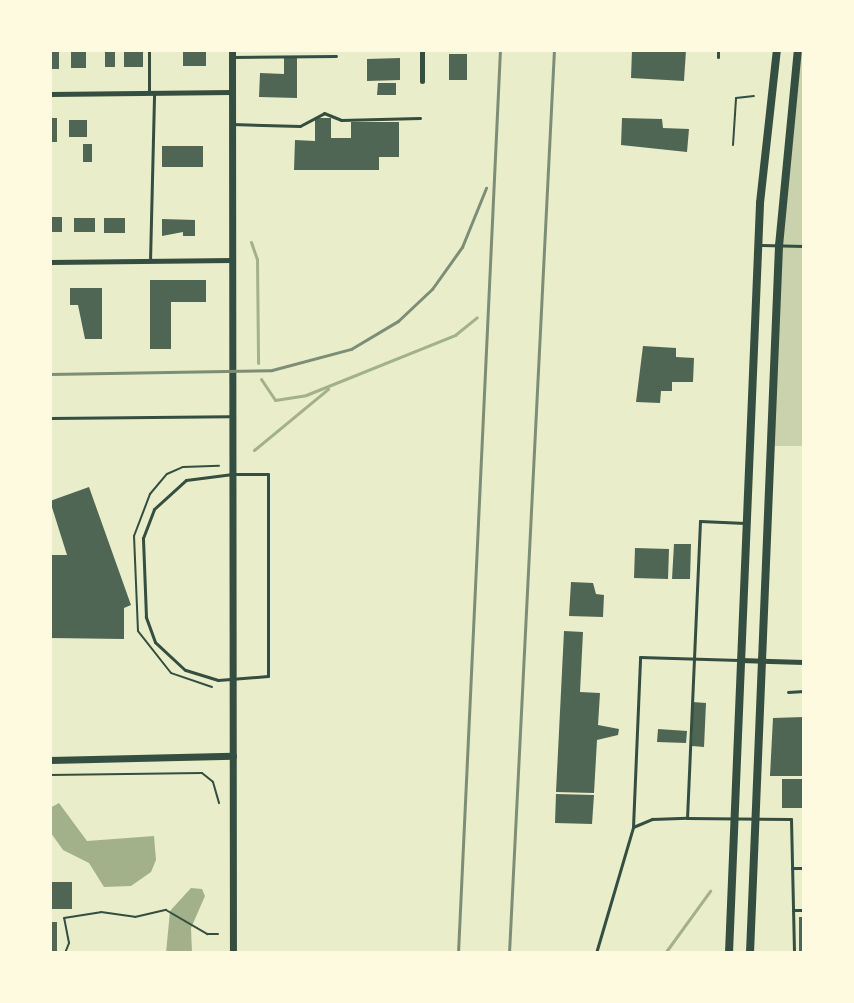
<!DOCTYPE html>
<html>
<head>
<meta charset="utf-8">
<style>
	body { margin:0 }
	#map { position:relative; width:854px; height:1003px; overflow:hidden; background:#e9edc9; font-family:"Work Sans",sans-serif }
	div>[style] { position:absolute }
	.green>* { inset:0; background:#cad2ad }
	.water>* { inset:0; background:#a3b18a }
	.stream>* { height:3px; margin:-1.5px; padding:0 1.5px; transform-origin:1.5px; border-radius:1.5px; background:#a3b18a }
	.building>* { inset:0; background:#4f6655 }
	.path>* { height:2px; margin:-1px; padding:0 1px; transform-origin:1px; border-radius:1px; background:#344e41 }
	.service>* { height:3px; margin:-1.5px; padding:0 1.5px; transform-origin:1.5px; border-radius:1.5px; background:#344e41 }
	.minor>* { height:5px; margin:-2.5px; padding:0 2.5px; transform-origin:2.5px; border-radius:2.5px; background:#344e41 }
	.tertiary>* { height:7px; margin:-3.5px; padding:0 3.5px; transform-origin:3.5px; border-radius:3.5px; background:#344e41 }
	.secondary>* { height:7px; margin:-3.5px; padding:0 3.5px; transform-origin:3.5px; border-radius:3.5px; background:#344e41 }
	.primary>* { height:8px; margin:-4px; padding:0 4px; transform-origin:4px; border-radius:4px; background:#344e41 }
	.rail>* { height:3px; margin:-1.5px; padding:0 1.5px; transform-origin:1.5px; border-radius:1.5px; background:#7c8e77 }
	span { translate:-50% -50%; white-space:nowrap; text-align:center; line-height:1.15; -webkit-text-stroke:6px #fefae0; paint-order:stroke }
	.frame { position:absolute; inset:0; border:52px solid #fefae0; pointer-events:none }
</style>
</head>
<body>
<div id="map">
	<div class="green">
		<div style="clip-path:polygon(798px 50px,804px 50px,804px 446px,770px 446px,779px 246px)"></div>
	</div>
	<div class="water">
		<div style="clip-path:polygon(59px 803px,87px 841px,154px 836px,156px 860px,151px 872px,131px 886px,104px 887px,89px 863px,63px 850px,51px 833px,50px 808px)"></div>
		<div style="clip-path:polygon(191px 888px,202px 889px,205px 896px,191px 928px,192px 953px,166px 953px,170px 911px)"></div>
	</div>
	<div class="stream">
		<div style="left:251px;top:242px;width:18px;rotate:71deg"></div>
		<div style="left:257px;top:259px;width:104px;rotate:89.4deg"></div>
		<div style="left:261px;top:379px;width:25px;rotate:56deg"></div>
		<div style="left:275px;top:400px;width:31px;rotate:-9deg"></div>
		<div style="left:306px;top:395px;width:161px;rotate:-21.9deg"></div>
		<div style="left:455px;top:335px;width:28px;rotate:-39deg"></div>
		<div style="left:254px;top:450px;width:96px;rotate:-39.5deg"></div>
		<div style="left:665px;top:953px;width:77px;rotate:-54deg"></div>
	</div>
	<div class="building">
		<div style="clip-path:polygon(50px 50px,59px 50px,59px 69px,50px 69px)"></div>
		<div style="clip-path:polygon(71px 50px,86px 50px,86px 68px,71px 68px)"></div>
		<div style="clip-path:polygon(124px 50px,143px 50px,143px 67px,124px 67px)"></div>
		<div style="clip-path:polygon(632px 50px,686px 50px,684px 81px,631px 78px)"></div>
		<div style="clip-path:polygon(105px 51px,115px 51px,115px 67px,105px 67px)"></div>
		<div style="clip-path:polygon(183px 51px,206px 51px,206px 66px,183px 66px)"></div>
		<div style="clip-path:polygon(449px 54px,467px 54px,467px 80px,449px 80px)"></div>
		<div style="clip-path:polygon(284px 56px,297px 56px,297px 98px,259px 97px,260px 73px,284px 74px)"></div>
		<div style="clip-path:polygon(400px 58px,400px 80px,367px 81px,367px 59px)"></div>
		<div style="clip-path:polygon(378px 83px,396px 83px,396px 95px,377px 95px)"></div>
		<div style="clip-path:polygon(50px 118px,57px 118px,57px 142px,50px 142px)"></div>
		<div style="clip-path:polygon(315px 118px,331px 118px,331px 138px,351px 138px,351px 122px,399px 122px,399px 157px,379px 157px,379px 170px,294px 170px,295px 140px,315px 141px)"></div>
		<div style="clip-path:polygon(622px 118px,662px 119px,663px 128px,689px 129px,687px 152px,621px 145px)"></div>
		<div style="clip-path:polygon(69px 120px,87px 120px,87px 137px,69px 137px)"></div>
		<div style="clip-path:polygon(83px 144px,92px 144px,92px 162px,83px 162px)"></div>
		<div style="clip-path:polygon(162px 146px,203px 146px,203px 167px,162px 167px)"></div>
		<div style="clip-path:polygon(50px 217px,62px 217px,62px 232px,50px 232px)"></div>
		<div style="clip-path:polygon(74px 218px,95px 218px,95px 232px,74px 232px)"></div>
		<div style="clip-path:polygon(104px 218px,125px 218px,125px 233px,104px 233px)"></div>
		<div style="clip-path:polygon(162px 219px,195px 220px,195px 236px,183px 236px,183px 232px,162px 236px)"></div>
		<div style="clip-path:polygon(150px 280px,206px 280px,206px 302px,171px 302px,171px 349px,150px 349px)"></div>
		<div style="clip-path:polygon(70px 288px,102px 288px,102px 339px,85px 339px,78px 305px,70px 305px)"></div>
		<div style="clip-path:polygon(643px 346px,676px 348px,676px 357px,694px 358px,693px 382px,672px 382px,672px 391px,661px 391px,660px 403px,636px 402px)"></div>
		<div style="clip-path:polygon(89px 487px,131px 605px,124px 608px,124px 639px,50px 638px,50px 555px,67px 555px,50px 501px)"></div>
		<div style="clip-path:polygon(674px 544px,691px 544px,690px 579px,672px 579px)"></div>
		<div style="clip-path:polygon(635px 548px,669px 549px,668px 579px,634px 578px)"></div>
		<div style="clip-path:polygon(571px 582px,593px 583px,596px 594px,604px 595px,603px 617px,569px 616px)"></div>
		<div style="clip-path:polygon(564px 631px,583px 632px,580px 692px,600px 693px,598px 725px,619px 729px,618px 735px,597px 740px,594px 793px,556px 792px)"></div>
		<div style="clip-path:polygon(693px 702px,706px 703px,704px 747px,692px 746px)"></div>
		<div style="clip-path:polygon(804px 717px,804px 776px,770px 776px,773px 718px)"></div>
		<div style="clip-path:polygon(658px 729px,687px 731px,686px 743px,657px 742px)"></div>
		<div style="clip-path:polygon(782px 779px,804px 779px,804px 808px,782px 808px)"></div>
		<div style="clip-path:polygon(556px 794px,594px 795px,592px 824px,555px 823px)"></div>
		<div style="clip-path:polygon(50px 882px,72px 882px,72px 909px,50px 909px)"></div>
		<div style="clip-path:polygon(799px 917px,804px 917px,804px 953px,799px 953px)"></div>
		<div style="clip-path:polygon(50px 922px,57px 922px,57px 953px,50px 953px)"></div>
	</div>
	<div class="path">
		<div style="left:733px;top:145px;width:47px;rotate:-86.3deg"></div>
		<div style="left:736px;top:98px;width:18px;rotate:-6deg"></div>
		<div style="left:212px;top:687px;width:43px;rotate:-161.1deg"></div>
		<div style="left:171px;top:673px;width:53px;rotate:-128.2deg"></div>
		<div style="left:138px;top:631px;width:95px;rotate:-92.4deg"></div>
		<div style="left:134px;top:536px;width:45px;rotate:-69.1deg"></div>
		<div style="left:150px;top:494px;width:26px;rotate:-50deg"></div>
		<div style="left:167px;top:474px;width:17px;rotate:-24deg"></div>
		<div style="left:183px;top:467px;width:36px;rotate:-2deg"></div>
		<div style="left:50px;top:775px;width:152px;rotate:-0.8deg"></div>
		<div style="left:202px;top:773px;width:14px;rotate:39deg"></div>
		<div style="left:213px;top:782px;width:22px;rotate:74deg"></div>
		<div style="left:65px;top:953px;width:11px;rotate:-68deg"></div>
		<div style="left:69px;top:943px;width:25px;rotate:-101deg"></div>
		<div style="left:64px;top:918px;width:37px;rotate:-9deg"></div>
		<div style="left:101px;top:912px;width:34px;rotate:8deg"></div>
		<div style="left:135px;top:917px;width:32px;rotate:-13deg"></div>
		<div style="left:166px;top:910px;width:48px;rotate:30.3deg"></div>
		<div style="left:207px;top:934px;width:11px"></div>
	</div>
	<div class="service">
		<div style="left:149px;top:50px;width:43px;rotate:90deg"></div>
		<div style="left:232px;top:57px;width:104px;rotate:-0.6deg"></div>
		<div style="left:718px;top:57px;width:7px;rotate:-90deg"></div>
		<div style="left:232px;top:124px;width:68px;rotate:1.7deg"></div>
		<div style="left:300px;top:126px;width:27px;rotate:-28deg"></div>
		<div style="left:324px;top:113px;width:18px;rotate:22deg"></div>
		<div style="left:341px;top:120px;width:79px;rotate:-1.5deg"></div>
		<div style="left:758px;top:245px;width:46px;rotate:1.2deg"></div>
		<div style="left:150px;top:261px;width:168px;rotate:-88.6deg"></div>
		<div style="left:50px;top:418px;width:179px;rotate:-0.6deg"></div>
		<div style="left:233px;top:474px;width:35px"></div>
		<div style="left:268px;top:474px;width:202px;rotate:90deg"></div>
		<div style="left:268px;top:676px;width:50px;rotate:175.4deg"></div>
		<div style="left:218px;top:680px;width:34px;rotate:-163deg"></div>
		<div style="left:185px;top:670px;width:41px;rotate:-137deg"></div>
		<div style="left:155px;top:642px;width:27px;rotate:-110deg"></div>
		<div style="left:146px;top:617px;width:79px;rotate:-92.2deg"></div>
		<div style="left:143px;top:538px;width:31px;rotate:-69deg"></div>
		<div style="left:154px;top:509px;width:43px;rotate:-42.2deg"></div>
		<div style="left:186px;top:480px;width:47px;rotate:-7.3deg"></div>
		<div style="left:745px;top:523px;width:45px;rotate:-177.5deg"></div>
		<div style="left:700px;top:521px;width:297px;rotate:92.5deg"></div>
		<div style="left:687px;top:818px;width:104px;rotate:0.6deg"></div>
		<div style="left:791px;top:819px;width:134px;rotate:88.7deg"></div>
		<div style="left:788px;top:692px;width:16px;rotate:-4deg"></div>
		<div style="left:633px;top:827px;width:170px;rotate:-87.6deg"></div>
		<div style="left:640px;top:657px;width:99px;rotate:1.7deg"></div>
		<div style="left:792px;top:868px;width:12px"></div>
		<div style="left:793px;top:910px;width:11px"></div>
		<div style="left:596px;top:953px;width:131px;rotate:-73.6deg"></div>
		<div style="left:633px;top:827px;width:21px;rotate:-23deg"></div>
		<div style="left:652px;top:819px;width:35px;rotate:-2deg"></div>
	</div>
	<div class="minor">
		<div style="left:422px;top:50px;width:31px;rotate:90deg"></div>
		<div style="left:50px;top:94px;width:182px;rotate:-0.6deg"></div>
		<div style="left:50px;top:262px;width:183px;rotate:-0.6deg"></div>
		<div style="left:740px;top:660px;width:64px;rotate:1.8deg"></div>
	</div>
	<div class="tertiary">
		<div style="left:50px;top:760px;width:183px;rotate:-1.3deg"></div>
	</div>
	<div class="secondary">
		<div style="left:232px;top:50px;width:903px;rotate:89.94deg"></div>
	</div>
	<div class="primary">
		<div style="left:729px;top:953px;width:751px;rotate:-87.63deg"></div>
		<div style="left:760px;top:203px;width:154px;rotate:-83.7deg"></div>
		<div style="left:750px;top:953px;width:708px;rotate:-87.65deg"></div>
		<div style="left:779px;top:246px;width:197px;rotate:-84.5deg"></div>
	</div>
	<div class="rail">
		<div style="left:50px;top:374px;width:222px;rotate:-1deg"></div>
		<div style="left:272px;top:370px;width:82px;rotate:-14.9deg"></div>
		<div style="left:351px;top:349px;width:55px;rotate:-30.8deg"></div>
		<div style="left:398px;top:321px;width:47px;rotate:-43.3deg"></div>
		<div style="left:432px;top:289px;width:52px;rotate:-54.5deg"></div>
		<div style="left:462px;top:247px;width:64px;rotate:-67.9deg"></div>
		<div style="left:458px;top:953px;width:904px;rotate:-87.34deg"></div>
		<div style="left:509px;top:953px;width:904px;rotate:-87.15deg"></div>
	</div>
	<div class="frame"></div>
</div>
</body>
</html>
